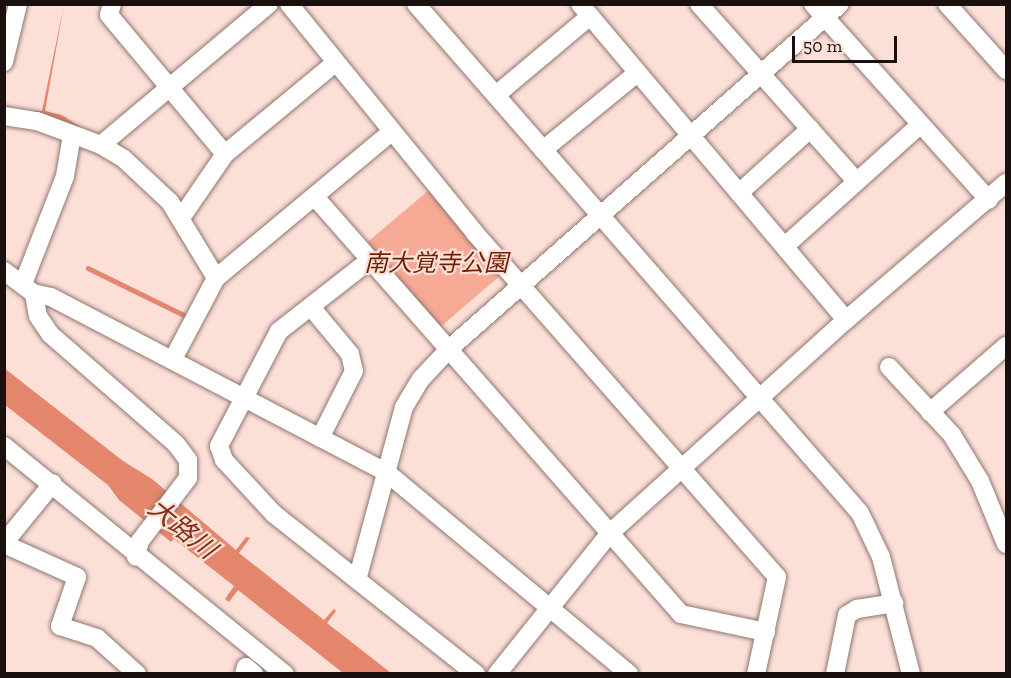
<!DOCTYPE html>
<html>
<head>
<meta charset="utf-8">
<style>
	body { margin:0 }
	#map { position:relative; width:1011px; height:678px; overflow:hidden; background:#fce0d8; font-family:"Zilla Slab","Noto Sans JP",serif }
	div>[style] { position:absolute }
	.green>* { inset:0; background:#f6aa95 }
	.water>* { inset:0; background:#e3866b }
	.stream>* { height:4.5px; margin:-2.25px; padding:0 2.25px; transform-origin:2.25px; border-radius:2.25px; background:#e3866b }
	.roads { filter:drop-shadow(0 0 2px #8f766f) drop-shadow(0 0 2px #8f766f) }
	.minor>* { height:18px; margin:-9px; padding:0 9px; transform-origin:9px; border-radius:9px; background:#fff }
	span { translate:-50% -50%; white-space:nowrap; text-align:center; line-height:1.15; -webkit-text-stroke:4.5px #fce0d8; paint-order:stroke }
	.park-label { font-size:24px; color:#711e03; font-style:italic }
	.water-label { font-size:26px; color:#822e15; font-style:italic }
	.frame { position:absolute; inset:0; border:6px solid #1a110f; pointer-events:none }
	.scale { position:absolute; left:792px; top:36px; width:105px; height:27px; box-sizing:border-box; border:3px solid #1a110f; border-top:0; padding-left:8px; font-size:18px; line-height:21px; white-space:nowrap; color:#1a110f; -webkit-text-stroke:4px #fce0d8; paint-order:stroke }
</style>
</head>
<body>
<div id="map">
	<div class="green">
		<div style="clip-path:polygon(429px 190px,502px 274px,438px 329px,364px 245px)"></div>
	</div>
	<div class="water">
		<div style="clip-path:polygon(64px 5px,45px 111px,62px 115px,85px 130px,24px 111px,42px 111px)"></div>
		<div style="clip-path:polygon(4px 368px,123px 461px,152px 479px,236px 550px,246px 537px,250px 538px,239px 553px,324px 620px,334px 609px,336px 611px,327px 623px,391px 673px,343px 673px,238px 590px,229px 602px,225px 599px,234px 586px,174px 539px,171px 542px,119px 500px,108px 485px,5px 405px)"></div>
	</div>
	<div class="stream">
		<div style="left:88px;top:268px;width:111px;rotate:26.1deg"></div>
	</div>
	<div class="roads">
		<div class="minor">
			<div style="left:112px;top:4px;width:11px;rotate:105deg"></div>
			<div style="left:109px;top:15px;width:181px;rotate:50.2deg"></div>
			<div style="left:289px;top:4px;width:294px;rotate:50.9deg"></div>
			<div style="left:474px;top:232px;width:459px;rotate:48.7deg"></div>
			<div style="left:777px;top:577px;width:99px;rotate:102.2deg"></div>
			<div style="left:416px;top:4px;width:675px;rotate:48.9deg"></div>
			<div style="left:860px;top:513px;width:49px;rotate:64.5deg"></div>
			<div style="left:881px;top:557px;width:121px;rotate:75.6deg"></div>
			<div style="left:580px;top:4px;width:413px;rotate:49.9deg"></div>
			<div style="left:699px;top:4px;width:235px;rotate:48.4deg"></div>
			<div style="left:813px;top:4px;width:263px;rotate:48.1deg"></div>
			<div style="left:947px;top:4px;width:89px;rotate:48.2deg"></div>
			<div style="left:4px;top:62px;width:60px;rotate:-76.4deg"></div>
			<div style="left:496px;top:95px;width:123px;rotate:-40deg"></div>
			<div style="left:4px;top:116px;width:33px;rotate:9deg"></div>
			<div style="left:37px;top:121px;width:68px;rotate:20.6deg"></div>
			<div style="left:101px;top:145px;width:27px;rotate:31deg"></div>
			<div style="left:124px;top:159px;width:63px;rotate:43.1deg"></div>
			<div style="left:170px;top:202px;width:89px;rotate:58.8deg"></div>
			<div style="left:101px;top:145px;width:219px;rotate:-40deg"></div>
			<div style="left:543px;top:150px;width:122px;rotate:-39.3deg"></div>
			<div style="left:739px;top:193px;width:96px;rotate:-42deg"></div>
			<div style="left:315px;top:197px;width:555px;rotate:48.73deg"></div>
			<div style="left:681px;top:614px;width:87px;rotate:12deg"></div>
			<div style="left:181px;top:218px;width:78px;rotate:-55.5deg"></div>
			<div style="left:225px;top:154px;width:143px;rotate:-39.6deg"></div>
			<div style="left:785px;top:246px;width:181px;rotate:-41.9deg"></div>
			<div style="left:370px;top:260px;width:115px;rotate:142deg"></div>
			<div style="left:279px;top:331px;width:130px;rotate:117.6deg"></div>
			<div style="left:219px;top:446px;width:15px;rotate:70deg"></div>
			<div style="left:224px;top:460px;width:74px;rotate:47.2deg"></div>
			<div style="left:274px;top:514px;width:258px;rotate:38.4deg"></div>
			<div style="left:4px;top:271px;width:38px;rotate:37deg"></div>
			<div style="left:34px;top:294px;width:22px;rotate:80deg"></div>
			<div style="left:38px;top:316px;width:22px;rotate:56deg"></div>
			<div style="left:50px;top:334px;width:167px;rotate:41.1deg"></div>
			<div style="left:176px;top:444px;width:20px;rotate:53deg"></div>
			<div style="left:188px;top:460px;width:18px;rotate:90deg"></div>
			<div style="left:188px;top:478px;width:79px;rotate:127.3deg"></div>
			<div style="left:140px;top:541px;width:16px;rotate:105deg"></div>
			<div style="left:23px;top:284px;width:116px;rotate:-68.7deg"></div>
			<div style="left:65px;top:176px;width:42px;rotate:-80.3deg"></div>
			<div style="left:33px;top:293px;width:18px;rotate:13deg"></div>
			<div style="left:51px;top:297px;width:378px;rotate:27.6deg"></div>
			<div style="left:386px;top:472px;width:316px;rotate:39.7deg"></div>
			<div style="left:311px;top:307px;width:61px;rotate:50.3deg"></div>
			<div style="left:350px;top:354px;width:17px;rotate:77deg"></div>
			<div style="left:354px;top:371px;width:75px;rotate:116.9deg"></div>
			<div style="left:173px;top:359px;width:92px;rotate:-62deg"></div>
			<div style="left:216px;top:278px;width:226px;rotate:-39.8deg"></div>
			<div style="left:889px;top:367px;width:93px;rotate:47.2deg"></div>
			<div style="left:952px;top:435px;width:54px;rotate:58.7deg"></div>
			<div style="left:980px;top:481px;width:68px;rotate:67.6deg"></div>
			<div style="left:930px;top:412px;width:101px;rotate:-41deg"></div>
			<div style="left:4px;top:446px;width:362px;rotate:39.1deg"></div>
			<div style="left:4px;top:543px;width:77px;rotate:-50.8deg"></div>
			<div style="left:4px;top:544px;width:80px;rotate:24.3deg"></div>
			<div style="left:77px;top:577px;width:52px;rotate:109.1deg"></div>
			<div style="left:60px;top:626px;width:39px;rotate:18deg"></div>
			<div style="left:97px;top:638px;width:54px;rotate:42deg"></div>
			<div style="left:357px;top:580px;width:179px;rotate:-74.8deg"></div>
			<div style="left:404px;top:407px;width:33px;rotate:-59deg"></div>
			<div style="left:421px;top:379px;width:41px;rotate:-47deg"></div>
			<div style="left:449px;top:349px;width:521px;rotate:-41.42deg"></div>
			<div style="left:244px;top:674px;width:7px;rotate:-74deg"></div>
			<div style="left:246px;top:667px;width:11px;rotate:41deg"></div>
			<div style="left:497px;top:674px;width:179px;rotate:-51.3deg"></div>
			<div style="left:609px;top:534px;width:319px;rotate:-42.1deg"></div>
			<div style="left:846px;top:320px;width:211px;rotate:-40.6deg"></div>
			<div style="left:835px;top:674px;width:60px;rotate:-78.5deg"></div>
			<div style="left:847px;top:615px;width:12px;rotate:-31deg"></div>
			<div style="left:857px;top:609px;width:38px;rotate:-9deg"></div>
		</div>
	</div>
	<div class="park-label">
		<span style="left:436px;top:263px">南大覚寺公園</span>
	</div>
	<div class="water-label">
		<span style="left:182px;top:529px;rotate:39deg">大路川</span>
	</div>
	<div class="frame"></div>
	<div class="scale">50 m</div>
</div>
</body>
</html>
